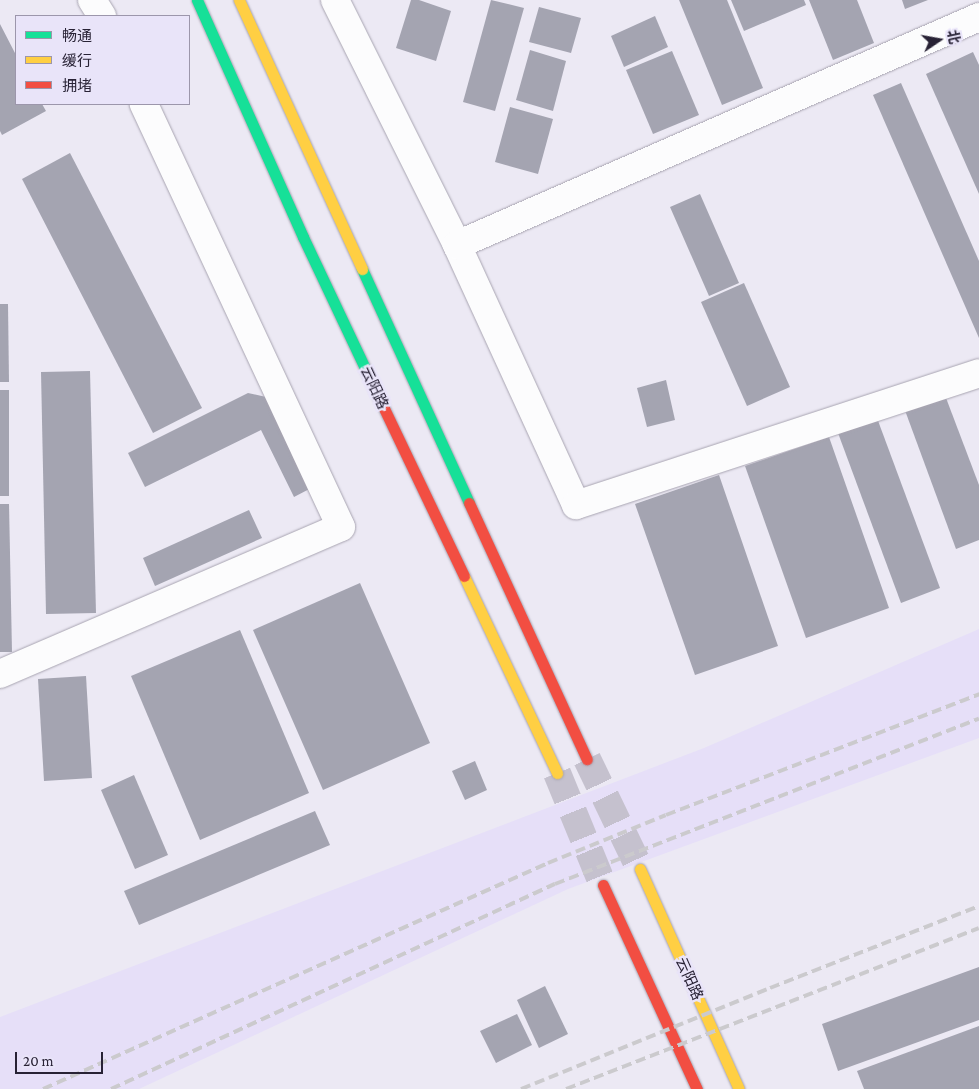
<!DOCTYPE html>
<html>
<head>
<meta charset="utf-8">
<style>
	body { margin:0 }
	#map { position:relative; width:979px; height:1089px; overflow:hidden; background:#ece9f4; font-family:"Crimson Pro","Noto Sans SC",serif }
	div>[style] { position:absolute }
	.built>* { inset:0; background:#e6dff8 }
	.building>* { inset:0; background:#a4a4b1 }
	.secondary-tunnel>* { height:28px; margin-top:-14px; transform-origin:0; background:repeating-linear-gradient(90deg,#c5c1ce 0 28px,transparent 0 42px) }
	.roads { filter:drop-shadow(0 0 1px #a8a4b1) drop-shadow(0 0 1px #a8a4b1) }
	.street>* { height:28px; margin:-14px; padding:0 14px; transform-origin:14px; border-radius:14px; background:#fcfcfd }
	.fast>* { height:11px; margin:-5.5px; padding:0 5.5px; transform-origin:5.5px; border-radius:5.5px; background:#16e098 }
	.slow>* { height:11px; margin:-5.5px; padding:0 5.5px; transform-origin:5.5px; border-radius:5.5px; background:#ffcf43 }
	.jam>* { height:11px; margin:-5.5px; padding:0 5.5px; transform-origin:5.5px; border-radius:5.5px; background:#f24e42 }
	.rail>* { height:4px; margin-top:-2px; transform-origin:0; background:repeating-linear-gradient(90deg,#cbcacd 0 10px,transparent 0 15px) }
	span { translate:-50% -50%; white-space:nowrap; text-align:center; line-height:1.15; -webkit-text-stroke:5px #e9e4f9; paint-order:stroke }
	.street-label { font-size:15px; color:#282235 }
	.legend { position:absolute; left:15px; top:15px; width:175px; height:90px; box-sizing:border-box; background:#e9e4f9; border:1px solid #9c96ab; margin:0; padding:6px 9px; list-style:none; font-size:15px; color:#282235 }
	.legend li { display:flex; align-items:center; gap:10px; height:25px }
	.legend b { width:25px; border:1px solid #9c96ab }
	.north { position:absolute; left:914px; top:15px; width:50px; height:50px; -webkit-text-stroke:4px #e9e4f9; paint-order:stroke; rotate:78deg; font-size:14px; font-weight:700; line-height:20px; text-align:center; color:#282235 }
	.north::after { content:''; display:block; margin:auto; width:18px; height:22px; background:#282235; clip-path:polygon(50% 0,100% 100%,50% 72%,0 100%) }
	.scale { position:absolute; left:15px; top:1052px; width:88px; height:22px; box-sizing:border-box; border:2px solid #282235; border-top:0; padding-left:6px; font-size:15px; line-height:18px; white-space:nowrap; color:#282235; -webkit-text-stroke:4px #e9e4f9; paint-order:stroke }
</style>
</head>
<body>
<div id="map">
	<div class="built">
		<div style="clip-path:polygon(979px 629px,979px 738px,568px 889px,139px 1089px,0 1089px,0 1017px,704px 748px)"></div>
	</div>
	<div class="building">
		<div style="clip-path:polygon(411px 0,419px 0,451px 11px,436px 61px,396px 48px)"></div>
		<div style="clip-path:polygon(491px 0,524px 8px,495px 111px,463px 102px)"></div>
		<div style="clip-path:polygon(679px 0,727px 0,763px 88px,722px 105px)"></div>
		<div style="clip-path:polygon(731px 0,804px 0,806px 5px,744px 31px)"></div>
		<div style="clip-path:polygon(809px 0,857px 0,874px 43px,833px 60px)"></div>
		<div style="clip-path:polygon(902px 0,928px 0,905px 9px)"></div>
		<div style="clip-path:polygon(539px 7px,581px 18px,571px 53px,529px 42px)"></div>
		<div style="clip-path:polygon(655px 16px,668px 47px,624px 67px,611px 36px)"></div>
		<div style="clip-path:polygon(0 24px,16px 55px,16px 104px,42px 104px,46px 111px,2px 135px,0 131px)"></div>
		<div style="clip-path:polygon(530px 50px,566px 61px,553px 111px,516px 100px)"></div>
		<div style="clip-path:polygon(672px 51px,699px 115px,653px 134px,626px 70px)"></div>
		<div style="clip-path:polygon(973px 52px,979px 65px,979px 194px,926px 74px)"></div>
		<div style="clip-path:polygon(901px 83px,979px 261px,979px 338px,873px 95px)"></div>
		<div style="clip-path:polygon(510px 107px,553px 119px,538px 174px,495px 162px)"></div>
		<div style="clip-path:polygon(70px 153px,202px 408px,153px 433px,22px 179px)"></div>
		<div style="clip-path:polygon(700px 194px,739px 283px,709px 296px,670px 207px)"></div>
		<div style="clip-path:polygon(744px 283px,790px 387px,747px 406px,701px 302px)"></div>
		<div style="clip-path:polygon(0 304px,8px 304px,9px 382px,0 382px)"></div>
		<div style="clip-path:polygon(90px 371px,96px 613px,46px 614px,41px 372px)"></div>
		<div style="clip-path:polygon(666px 380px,675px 420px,647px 427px,637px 388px)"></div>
		<div style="clip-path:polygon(0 390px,9px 390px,9px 496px,0 496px)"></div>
		<div style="clip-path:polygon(943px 390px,979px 485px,979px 540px,956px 549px,903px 405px)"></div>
		<div style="clip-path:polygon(248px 393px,275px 399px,317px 485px,294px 497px,261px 430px,145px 487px,128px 453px)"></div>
		<div style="clip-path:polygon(877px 418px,940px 588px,901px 603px,838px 433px)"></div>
		<div style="clip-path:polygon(829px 437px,889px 608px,806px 638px,745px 466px)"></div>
		<div style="clip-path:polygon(719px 475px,778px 646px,695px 675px,635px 504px)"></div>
		<div style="clip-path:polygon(0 504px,9px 504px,12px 652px,0 652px)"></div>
		<div style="clip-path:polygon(249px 510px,262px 538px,155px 586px,143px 558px)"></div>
		<div style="clip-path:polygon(360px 583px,430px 743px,323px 790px,253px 630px)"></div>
		<div style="clip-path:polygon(240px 630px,309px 793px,200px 840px,131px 676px)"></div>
		<div style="clip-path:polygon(86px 676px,92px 778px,44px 781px,38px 679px)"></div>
		<div style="clip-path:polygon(475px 761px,487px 790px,465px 800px,452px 771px)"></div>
		<div style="clip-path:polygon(134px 775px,168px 855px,135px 869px,101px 790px)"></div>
		<div style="clip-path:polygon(315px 811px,330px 845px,139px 925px,124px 891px)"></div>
		<div style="clip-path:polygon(979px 967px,979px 1020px,838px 1071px,822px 1024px)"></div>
		<div style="clip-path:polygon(545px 986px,568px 1034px,539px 1048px,517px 1000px)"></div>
		<div style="clip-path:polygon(517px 1014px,532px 1045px,496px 1063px,480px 1031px)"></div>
		<div style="clip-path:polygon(979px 1026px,979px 1089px,864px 1089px,857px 1071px)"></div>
	</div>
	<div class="secondary-tunnel">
		<div style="left:587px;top:759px;width:122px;rotate:64.3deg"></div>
		<div style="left:557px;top:773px;width:121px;rotate:67.7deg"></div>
	</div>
	<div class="roads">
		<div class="street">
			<div style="left:92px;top:0;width:19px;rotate:58deg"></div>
			<div style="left:335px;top:0;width:274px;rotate:63.5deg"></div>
			<div style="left:457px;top:245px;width:286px;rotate:65.4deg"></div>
			<div style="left:576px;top:505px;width:424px;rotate:-18.1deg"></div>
			<div style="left:457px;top:245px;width:570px;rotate:-23.59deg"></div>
			<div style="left:0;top:674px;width:371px;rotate:-23.3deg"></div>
			<div style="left:341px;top:527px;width:467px;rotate:-115deg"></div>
		</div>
		<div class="fast">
			<div style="left:197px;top:0;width:260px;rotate:65.9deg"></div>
			<div style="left:303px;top:237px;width:159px;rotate:64.7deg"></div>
			<div style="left:362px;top:269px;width:257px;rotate:65.4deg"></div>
		</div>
		<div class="slow">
			<div style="left:239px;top:0;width:296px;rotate:65.4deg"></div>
			<div style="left:464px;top:576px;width:218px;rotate:64.7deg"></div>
			<div style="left:640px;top:869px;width:241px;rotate:65.8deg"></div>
		</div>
		<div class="jam">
			<div style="left:371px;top:381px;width:216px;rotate:64.5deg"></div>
			<div style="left:469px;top:503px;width:282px;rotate:65.3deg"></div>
			<div style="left:603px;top:885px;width:225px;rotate:65.3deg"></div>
		</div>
	</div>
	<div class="rail">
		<div style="left:43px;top:1089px;width:553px;rotate:-24.11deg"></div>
		<div style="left:548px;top:863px;width:127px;rotate:-22.1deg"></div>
		<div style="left:666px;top:815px;width:336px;rotate:-21.1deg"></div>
		<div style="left:111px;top:1089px;width:489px;rotate:-24.8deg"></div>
		<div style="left:555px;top:884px;width:455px;rotate:-21.3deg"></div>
		<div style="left:521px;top:1089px;width:269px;rotate:-22.1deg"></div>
		<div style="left:770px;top:988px;width:225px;rotate:-21.4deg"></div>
		<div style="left:566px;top:1089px;width:443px;rotate:-21.3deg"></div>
	</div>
	<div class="street-label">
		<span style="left:374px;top:388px;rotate:65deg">云阳路</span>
		<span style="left:689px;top:979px;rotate:66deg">云阳路</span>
	</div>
	<ul class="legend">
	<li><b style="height:6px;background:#16e098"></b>畅通</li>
	<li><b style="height:6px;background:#ffcf43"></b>缓行</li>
	<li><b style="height:6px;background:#f24e42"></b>拥堵</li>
	</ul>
	<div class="north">北</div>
	<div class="scale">20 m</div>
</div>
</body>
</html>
